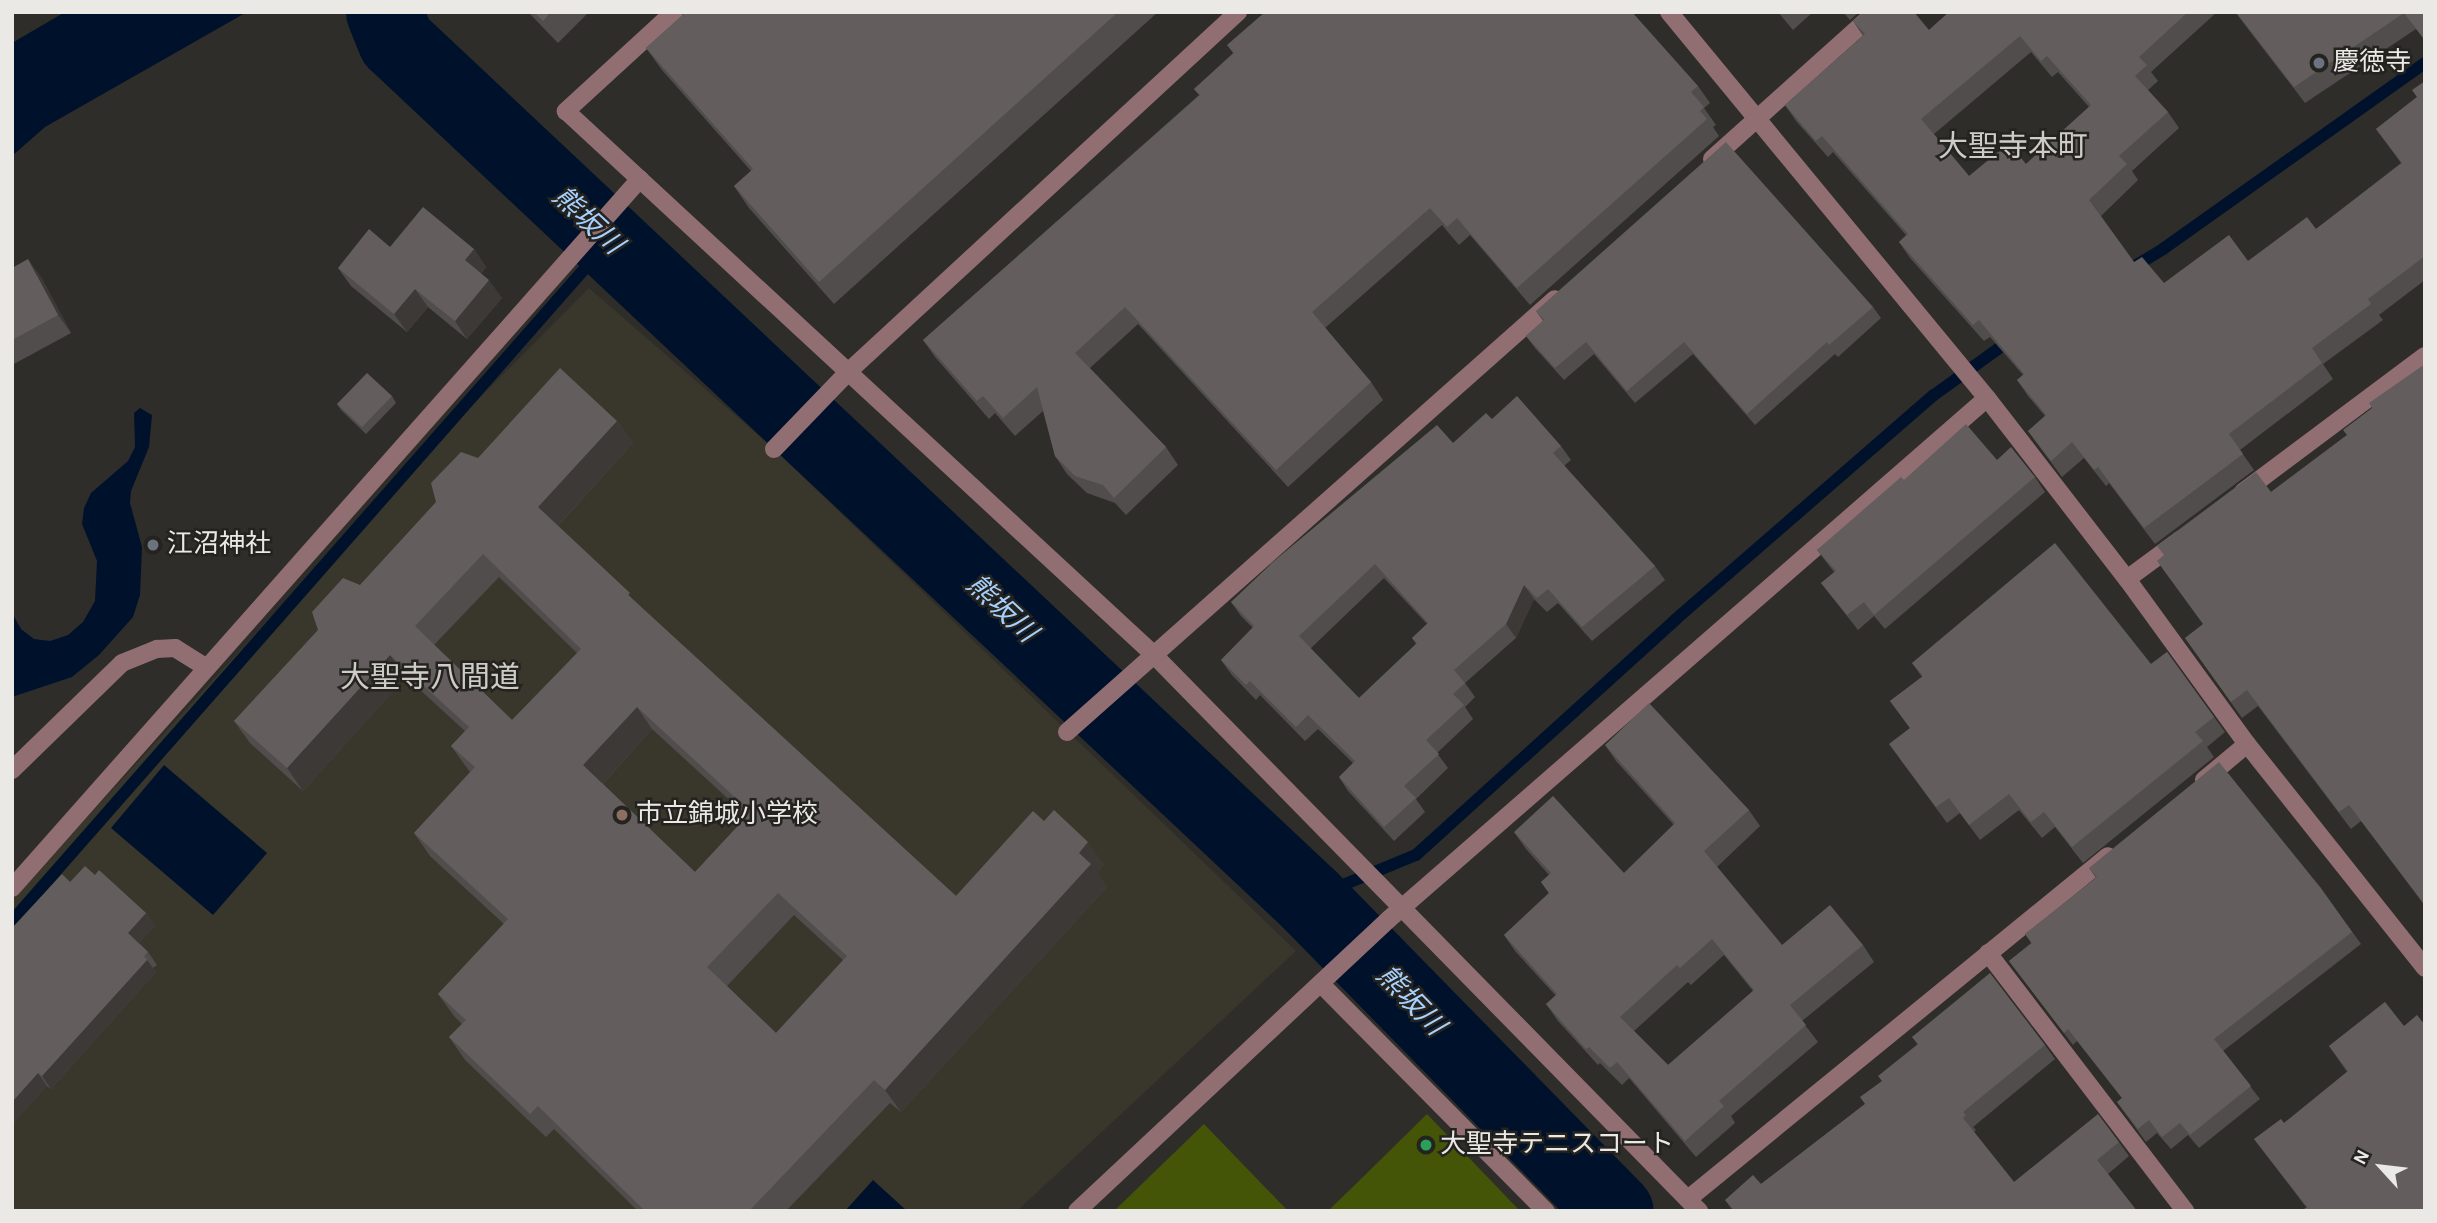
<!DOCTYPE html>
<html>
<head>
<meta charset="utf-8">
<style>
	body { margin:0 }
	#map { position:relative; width:2437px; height:1223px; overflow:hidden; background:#2e2d29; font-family:"Alegreya Sans","Noto Sans JP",sans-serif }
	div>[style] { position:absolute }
	.built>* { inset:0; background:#39362c }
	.green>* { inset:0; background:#455507 }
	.water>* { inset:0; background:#00122b }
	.stream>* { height:12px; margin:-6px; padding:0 6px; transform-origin:6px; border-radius:6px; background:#00122b }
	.river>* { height:77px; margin:-38.5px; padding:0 38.5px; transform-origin:38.5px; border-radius:38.5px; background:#00122b }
	.minor>* { height:18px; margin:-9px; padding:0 9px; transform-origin:9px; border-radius:9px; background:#916e72 }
	.wall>* { inset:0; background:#524d4d }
	.shaded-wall>* { inset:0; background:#3d3937 }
	.building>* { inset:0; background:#635e5d }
	.dots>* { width:19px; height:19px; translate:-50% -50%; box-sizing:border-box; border:4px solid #24231f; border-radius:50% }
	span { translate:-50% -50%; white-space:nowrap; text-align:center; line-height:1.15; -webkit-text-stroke:5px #24231f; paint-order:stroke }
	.poi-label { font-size:26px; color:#eae9e6 }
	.left { translate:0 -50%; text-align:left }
	.water-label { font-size:28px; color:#a7d0fd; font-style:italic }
	.quarter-label { font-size:30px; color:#cdccc6 }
	.frame { position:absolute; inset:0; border:14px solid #eae9e6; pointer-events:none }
	.north { position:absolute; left:2346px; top:1132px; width:70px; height:70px; -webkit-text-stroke:5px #24231f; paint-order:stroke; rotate:297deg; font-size:19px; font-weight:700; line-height:28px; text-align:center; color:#eae9e6 }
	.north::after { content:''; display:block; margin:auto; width:24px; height:32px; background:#eae9e6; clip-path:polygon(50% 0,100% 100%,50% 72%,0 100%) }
</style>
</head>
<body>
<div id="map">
	<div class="built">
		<div style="clip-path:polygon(589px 288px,774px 449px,1296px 951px,1017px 1211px,12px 1211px,12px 899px,376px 502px)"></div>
	</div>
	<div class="green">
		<div style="clip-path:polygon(1427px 1114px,1520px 1211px,1328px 1211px,1364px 1176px)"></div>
		<div style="clip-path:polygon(1204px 1124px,1288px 1211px,1114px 1211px)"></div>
	</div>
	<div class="water">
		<div style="clip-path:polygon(65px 12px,247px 12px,45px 127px,12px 156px,12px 43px)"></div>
		<div style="clip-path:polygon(140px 408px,152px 415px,149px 447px,131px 491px,130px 503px,142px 547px,140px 595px,133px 617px,99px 655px,72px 677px,12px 697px,12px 613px,21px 629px,34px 639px,50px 641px,68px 635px,83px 622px,95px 601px,97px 561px,82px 524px,84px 508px,91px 493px,128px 461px,135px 447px,134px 413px)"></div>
		<div style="clip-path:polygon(164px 765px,267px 853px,213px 915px,111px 828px)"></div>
		<div style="clip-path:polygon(873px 1180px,907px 1211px,845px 1211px)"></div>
	</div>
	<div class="stream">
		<div style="left:2130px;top:269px;width:39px;rotate:-31deg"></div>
		<div style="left:2163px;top:249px;width:321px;rotate:-35.4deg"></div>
		<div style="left:1309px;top:899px;width:116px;rotate:-22.4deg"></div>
		<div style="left:1416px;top:855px;width:351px;rotate:-42.2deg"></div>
		<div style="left:1676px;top:619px;width:342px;rotate:-41deg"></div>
		<div style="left:1934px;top:395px;width:96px;rotate:-35.7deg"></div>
		<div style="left:12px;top:921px;width:903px;rotate:-48.72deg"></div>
	</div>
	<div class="river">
		<div style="left:384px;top:12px;width:31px;rotate:68deg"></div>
		<div style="left:396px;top:41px;width:1253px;rotate:43.22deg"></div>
		<div style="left:1309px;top:899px;width:437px;rotate:45.6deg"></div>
	</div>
	<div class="minor">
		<div style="left:674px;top:12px;width:147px;rotate:137.5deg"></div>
		<div style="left:566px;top:111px;width:801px;rotate:42.77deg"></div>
		<div style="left:1154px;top:655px;width:779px;rotate:45.57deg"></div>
		<div style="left:1669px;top:12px;width:500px;rotate:50.52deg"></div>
		<div style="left:1987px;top:398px;width:229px;rotate:52.3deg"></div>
		<div style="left:2127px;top:579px;width:204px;rotate:54deg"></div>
		<div style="left:2247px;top:744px;width:286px;rotate:51.5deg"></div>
		<div style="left:1712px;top:159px;width:220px;rotate:-41.9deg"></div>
		<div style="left:774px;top:449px;width:107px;rotate:-46.1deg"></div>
		<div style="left:848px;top:372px;width:531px;rotate:-42.71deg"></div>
		<div style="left:2243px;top:492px;width:227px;rotate:-36.8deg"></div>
		<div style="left:2127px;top:579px;width:67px;rotate:-36.5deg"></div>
		<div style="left:1067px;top:732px;width:652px;rotate:-41.58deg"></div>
		<div style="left:12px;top:770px;width:153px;rotate:-44.2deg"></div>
		<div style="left:122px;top:663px;width:38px;rotate:-22deg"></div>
		<div style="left:157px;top:649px;width:18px;rotate:-3deg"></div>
		<div style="left:175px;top:648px;width:36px;rotate:32deg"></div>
		<div style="left:2204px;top:780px;width:56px;rotate:-39.9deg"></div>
		<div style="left:12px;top:888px;width:947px;rotate:-48.47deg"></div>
		<div style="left:1988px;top:953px;width:325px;rotate:52.6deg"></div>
		<div style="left:1321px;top:984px;width:320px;rotate:45.3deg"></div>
		<div style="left:1688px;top:1199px;width:542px;rotate:-39.24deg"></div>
		<div style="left:1077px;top:1211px;width:427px;rotate:-43.1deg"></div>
		<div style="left:1389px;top:919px;width:793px;rotate:-41.06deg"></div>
	</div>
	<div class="wall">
		<div style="clip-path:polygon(528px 12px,589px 12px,558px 43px)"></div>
		<div style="clip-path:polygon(686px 12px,1158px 12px,834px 304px,749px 208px,734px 186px,751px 171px,662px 70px,646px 48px)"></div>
		<div style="clip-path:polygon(1778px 12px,1813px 12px,1793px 30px)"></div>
		<div style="clip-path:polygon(1843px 12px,1859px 12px,1850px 20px)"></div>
		<div style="clip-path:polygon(evenodd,1949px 12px,2217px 12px,2151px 72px,2158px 81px,2148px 90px,2168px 112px,2179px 128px,2132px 171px,2138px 180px,2101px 216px,2134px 262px,2164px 283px,2248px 261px,2316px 229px,2401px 163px,2376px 129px,2417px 97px,2425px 81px,2425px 280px,2379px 315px,2383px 320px,2323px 364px,2333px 379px,2240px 450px,2254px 470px,2155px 544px,2109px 483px,2106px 486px,2084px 458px,2062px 477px,2028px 431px,2045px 416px,2028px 396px,2017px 380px,2023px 375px,1990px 337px,1984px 341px,1910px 258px,1899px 242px,1906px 235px,1833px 152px,1828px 157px,1796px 121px,1785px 105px,1863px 36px,1853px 21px,1929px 30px,1949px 12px,2031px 52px,2052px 77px,2058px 72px,2089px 107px,2026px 164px,1969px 176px,1934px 134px,2031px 52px)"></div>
		<div style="clip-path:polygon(2235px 12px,2425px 12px,2425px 41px,2416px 29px,2305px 103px)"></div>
		<div style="clip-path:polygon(1227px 45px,1698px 86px,1710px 103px,1704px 108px,1716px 125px,1713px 127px,1719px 136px,1530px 305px,1470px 235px,1459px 245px,1442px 225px,1325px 328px,1371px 382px,1383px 400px,1288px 487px,1138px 324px,1090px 368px,1166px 447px,1178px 465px,1126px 515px,1115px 503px,1087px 493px,1067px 474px,1055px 456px,1043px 411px,1015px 436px,995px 413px,989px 419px,935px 357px,923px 340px,1199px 95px,1194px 89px,1233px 53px)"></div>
		<div style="clip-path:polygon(390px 247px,474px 249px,486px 267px,481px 274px,502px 298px,467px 339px,428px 307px,407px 332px,351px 286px,338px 268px)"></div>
		<div style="clip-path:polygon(12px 268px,41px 277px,71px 333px,12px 365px)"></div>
		<div style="clip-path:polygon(1873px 307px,1881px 318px,1838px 357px,1835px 354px,1755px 425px,1693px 354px,1635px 403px,1594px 354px,1564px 380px,1535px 348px,1526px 336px,1543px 321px,1536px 311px)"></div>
		<div style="clip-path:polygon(2425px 364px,2425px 906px,2361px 821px,2351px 829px,2258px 706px,2242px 718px,2185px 638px,2203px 625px,2271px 492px,2347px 435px,2372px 408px)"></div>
		<div style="clip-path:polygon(392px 396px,396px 403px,366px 434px,341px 410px,337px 404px)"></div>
		<div style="clip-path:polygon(evenodd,1492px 419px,1561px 446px,1571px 460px,1564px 466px,1655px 566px,1665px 580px,1592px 641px,1558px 603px,1547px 612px,1534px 599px,1516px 638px,1465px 683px,1475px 697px,1465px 707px,1473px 719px,1437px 753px,1448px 768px,1416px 799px,1425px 812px,1394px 841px,1348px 791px,1339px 777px,1353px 763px,1318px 729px,1305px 741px,1260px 695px,1256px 700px,1231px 674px,1221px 660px,1253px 628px,1241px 616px,1231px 602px,1453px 443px,1492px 419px,1384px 578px,1427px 624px,1412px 638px,1416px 644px,1359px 698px,1310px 649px,1384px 578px)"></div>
		<div style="clip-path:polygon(evenodd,617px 421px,633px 443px,558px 526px,638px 604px,956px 896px,1044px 821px,1104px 864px,1097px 873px,1107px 887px,901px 1112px,890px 1103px,786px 1211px,638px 1211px,554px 1129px,546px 1137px,465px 1060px,449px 1037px,462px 1024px,454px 1016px,438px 994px,504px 924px,430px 856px,414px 833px,470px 772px,467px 768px,451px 746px,465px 731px,406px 677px,303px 791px,250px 743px,234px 721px,478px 458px,617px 421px,499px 577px,577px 653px,512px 720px,434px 645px,499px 577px,617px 421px,652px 729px,747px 816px,695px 872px,603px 784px,652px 729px,617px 421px,794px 915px,843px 960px,776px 1033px,727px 986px,794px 915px)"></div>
		<div style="clip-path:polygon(1997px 460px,2035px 477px,2045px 492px,1885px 629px,1874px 616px,1858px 630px,1821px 583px,1834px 572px,1817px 550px,1904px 480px)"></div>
		<div style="clip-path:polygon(2167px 652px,2225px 732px,2207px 747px,2214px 757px,2083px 863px,2055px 827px,2042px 838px,2019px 810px,1980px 840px,1960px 813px,1947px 823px,1900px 759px,1910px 728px,1890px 701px,1922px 677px,1912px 663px,2151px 664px)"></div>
		<div style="clip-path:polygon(evenodd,1605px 745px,1749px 810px,1760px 826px,1717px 867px,1782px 945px,1863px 945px,1874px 962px,1802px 1021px,1818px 1042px,1731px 1116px,1735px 1123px,1696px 1157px,1629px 1078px,1622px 1085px,1600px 1063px,1598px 1065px,1558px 1021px,1546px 1004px,1556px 996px,1515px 951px,1504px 935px,1549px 893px,1541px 882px,1549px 875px,1526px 849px,1514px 832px,1624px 873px,1674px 825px,1616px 761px,1605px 745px,1724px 955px,1753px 991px,1668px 1065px,1634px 1031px,1688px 982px,1691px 985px,1724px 955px)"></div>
		<div style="clip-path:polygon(2089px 868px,2320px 887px,2361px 944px,2223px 1051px,2260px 1099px,2199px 1148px,2188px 1135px,2171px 1149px,2157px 1133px,2146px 1142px,2117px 1102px,2122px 1098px,2077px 1041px,2073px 1045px,2009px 961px,2031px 943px,2025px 934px,2096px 878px)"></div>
		<div style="clip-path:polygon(95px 875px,146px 913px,155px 926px,139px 943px,148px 952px,157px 965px,153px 968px,156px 972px,51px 1089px,47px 1086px,12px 1124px,12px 928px,70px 882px)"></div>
		<div style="clip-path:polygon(2385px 1002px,2306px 1207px,2254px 1139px,2284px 1123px,2347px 1072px,2329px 1046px)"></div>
		<div style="clip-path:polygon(1912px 1037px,2045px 1045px,2055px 1059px,1973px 1127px,1976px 1130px,1974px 1132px,2014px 1182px,2119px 1142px,2129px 1156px,2108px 1174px,2137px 1211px,1733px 1211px,1725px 1200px,1761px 1184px,1865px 1104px,1882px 1081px,1918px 1045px)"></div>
	</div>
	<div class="shaded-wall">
		<div style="clip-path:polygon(474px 249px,486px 267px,478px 278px,465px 260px)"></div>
		<div style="clip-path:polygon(28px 259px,41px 277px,71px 333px,58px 315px)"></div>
		<div style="clip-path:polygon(489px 280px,502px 298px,467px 339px,455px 321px)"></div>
		<div style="clip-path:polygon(415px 289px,428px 307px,407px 332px,394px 314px)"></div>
		<div style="clip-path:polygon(617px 421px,633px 443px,554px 530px,538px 507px)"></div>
		<div style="clip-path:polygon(1524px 585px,1534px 599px,1516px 638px,1506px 624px)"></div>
		<div style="clip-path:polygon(390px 655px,406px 677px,303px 791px,287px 768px)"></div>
		<div style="clip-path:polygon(637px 707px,652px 729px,599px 788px,583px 765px)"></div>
		<div style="clip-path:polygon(1088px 842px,1104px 864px,1097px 873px,1107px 887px,901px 1112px,885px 1090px)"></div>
		<div style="clip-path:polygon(146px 913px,155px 926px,137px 946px,128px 933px)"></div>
		<div style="clip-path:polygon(147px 960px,156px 972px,51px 1089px,42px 1076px)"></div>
		<div style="clip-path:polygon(38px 1073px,47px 1086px,12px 1124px,12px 1102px)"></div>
	</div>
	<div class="building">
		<div style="clip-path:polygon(534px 12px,551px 12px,543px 21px)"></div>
		<div style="clip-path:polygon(686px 12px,1118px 12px,819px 282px,734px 186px,753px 169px,646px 48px)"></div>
		<div style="clip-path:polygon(1265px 12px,1632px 12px,1698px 86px,1691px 92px,1704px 107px,1700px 111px,1707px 119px,1517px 288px,1457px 218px,1447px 227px,1430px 208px,1312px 312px,1371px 382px,1276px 470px,1125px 307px,1075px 353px,1166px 447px,1114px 498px,1103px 485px,1075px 476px,1055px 456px,1037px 387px,1003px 418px,983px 396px,977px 401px,923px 340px,1200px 95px,1194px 89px,1234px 53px,1227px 45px)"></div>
		<div style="clip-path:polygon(evenodd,1863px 12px,1914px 12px,1929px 30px,1949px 12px,2188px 12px,2139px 57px,2147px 65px,2135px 76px,2168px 112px,2119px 156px,2127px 164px,2089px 200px,2134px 262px,2142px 257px,2164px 283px,2229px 235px,2248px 261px,2307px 217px,2316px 229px,2402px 163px,2376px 129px,2417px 97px,2412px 90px,2425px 81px,2425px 256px,2368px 299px,2371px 304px,2312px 348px,2322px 363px,2229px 434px,2243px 454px,2144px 528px,2098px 467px,2094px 470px,2072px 442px,2051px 461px,2028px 431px,2046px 415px,2017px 380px,2024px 374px,1979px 320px,1973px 325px,1899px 242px,1908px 234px,1822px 136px,1816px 141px,1785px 105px,1865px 34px,1853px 21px,1863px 12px,2020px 36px,2041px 61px,2047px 56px,2091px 105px,2026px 164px,2009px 143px,1969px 176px,1921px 119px,2020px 36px)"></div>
		<div style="clip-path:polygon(2236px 12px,2425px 12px,2425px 40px,2404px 13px,2294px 87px)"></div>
		<div style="clip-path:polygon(1726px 142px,1873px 307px,1829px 345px,1827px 342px,1747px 414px,1684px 342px,1627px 391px,1586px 342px,1555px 368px,1526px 336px,1544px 320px,1536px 311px)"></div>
		<div style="clip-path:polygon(423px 207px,474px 249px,465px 260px,489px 280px,455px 321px,415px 289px,394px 314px,338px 268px,369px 229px,390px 247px)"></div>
		<div style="clip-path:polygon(28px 259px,58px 315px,12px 340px,12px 268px)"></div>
		<div style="clip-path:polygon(2425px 364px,2425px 905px,2349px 805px,2339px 812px,2247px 690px,2231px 702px,2185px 638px,2203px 624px,2157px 561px,2164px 555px,2157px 546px,2256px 472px,2271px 492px,2347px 435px,2343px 430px,2372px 408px,2369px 403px)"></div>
		<div style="clip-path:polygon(evenodd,560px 368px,617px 421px,538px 507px,630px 593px,628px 595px,956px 896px,1033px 811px,1044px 821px,1054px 810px,1088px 842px,1079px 853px,1091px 864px,885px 1090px,874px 1080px,749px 1211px,645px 1211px,538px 1106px,530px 1114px,449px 1037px,466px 1020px,438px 994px,508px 919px,414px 833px,475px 767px,451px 746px,469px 727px,390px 655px,287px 768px,234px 721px,318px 630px,312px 612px,343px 578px,360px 585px,436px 502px,431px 483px,461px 452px,478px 458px,560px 368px,483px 554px,581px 649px,512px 720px,415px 626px,483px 554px,560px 368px,637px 707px,751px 812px,695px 872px,583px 765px,637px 707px,560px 368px,778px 893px,847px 956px,776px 1033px,707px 967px,778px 893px)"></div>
		<div style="clip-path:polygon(367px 373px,392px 396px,362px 427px,337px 404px)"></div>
		<div style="clip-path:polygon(evenodd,1517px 396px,1561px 446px,1553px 453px,1655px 566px,1582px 627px,1548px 589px,1537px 598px,1524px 585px,1506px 624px,1454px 670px,1465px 683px,1453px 694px,1464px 705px,1426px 740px,1439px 754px,1404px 786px,1416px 798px,1384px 827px,1339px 777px,1355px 761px,1308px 715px,1296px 727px,1250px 681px,1246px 685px,1221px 660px,1254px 626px,1231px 602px,1274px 561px,1437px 425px,1453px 443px,1486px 413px,1492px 419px,1517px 396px,1375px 564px,1428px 623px,1412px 638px,1417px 643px,1359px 698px,1299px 636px,1375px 564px)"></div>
		<div style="clip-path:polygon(1966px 424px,1997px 460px,2011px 447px,2035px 477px,1874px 615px,1864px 602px,1847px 615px,1821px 583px,1836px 571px,1817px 550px,1901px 477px,1904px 480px)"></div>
		<div style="clip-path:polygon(2055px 543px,2151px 664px,2167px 652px,2214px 717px,2195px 732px,2203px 741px,2072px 847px,2044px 812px,2031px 822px,2009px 794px,1969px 825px,1949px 798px,1936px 807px,1889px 744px,1910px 728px,1890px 701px,1923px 676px,1912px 663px)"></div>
		<div style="clip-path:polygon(evenodd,1649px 703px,1749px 810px,1704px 851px,1782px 945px,1830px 905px,1863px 945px,1790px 1005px,1806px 1025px,1719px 1101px,1724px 1106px,1685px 1141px,1617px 1062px,1610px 1068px,1589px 1047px,1586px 1049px,1546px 1004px,1557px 994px,1504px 935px,1549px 893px,1541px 882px,1551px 873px,1514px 832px,1553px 796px,1624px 873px,1675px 823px,1605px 745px,1649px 703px,1712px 939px,1754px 990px,1668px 1065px,1620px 1017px,1677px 965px,1680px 968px,1712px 939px)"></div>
		<div style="clip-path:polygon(2219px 762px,2320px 887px,2352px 932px,2214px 1039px,2251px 1086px,2190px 1135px,2180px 1123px,2162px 1137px,2149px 1120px,2138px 1129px,2117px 1102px,2122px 1098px,2068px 1029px,2064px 1033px,2009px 961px,2032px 943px,2025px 934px,2097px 877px,2089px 868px)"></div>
		<div style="clip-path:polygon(85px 866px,95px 875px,99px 870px,146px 913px,128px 933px,148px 952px,144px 956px,147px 960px,42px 1076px,38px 1073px,12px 1102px,12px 928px,62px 874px,70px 882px)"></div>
		<div style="clip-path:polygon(1990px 973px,2045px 1045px,1963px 1112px,1966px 1115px,1963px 1118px,2014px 1182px,2098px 1114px,2119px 1142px,2097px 1160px,2137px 1211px,1735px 1211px,1725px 1200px,1753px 1175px,1761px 1184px,1865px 1104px,1860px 1097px,1882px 1081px,1878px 1076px,1918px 1044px,1912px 1037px)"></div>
		<div style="clip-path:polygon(2385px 1002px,2404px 1026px,2417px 1015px,2425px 1025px,2425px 1211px,2301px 1211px,2307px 1207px,2254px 1139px,2281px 1119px,2284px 1123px,2348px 1071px,2329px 1046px)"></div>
	</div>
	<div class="dots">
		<div style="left:2319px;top:63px;background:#6b7280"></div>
		<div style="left:153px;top:545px;background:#6b7280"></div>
		<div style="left:622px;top:815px;background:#8d6e63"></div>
		<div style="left:1426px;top:1145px;background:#2e9e5b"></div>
	</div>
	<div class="poi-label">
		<span class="left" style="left:2333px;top:63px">慶徳寺</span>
		<span class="left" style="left:167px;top:545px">江沼神社</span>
		<span class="left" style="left:636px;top:815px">市立錦城小学校</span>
		<span class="left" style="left:1440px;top:1145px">大聖寺テニスコート</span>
	</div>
	<div class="water-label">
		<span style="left:587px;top:221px;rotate:43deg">熊坂川</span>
		<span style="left:1001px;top:609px;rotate:43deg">熊坂川</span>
		<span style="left:1410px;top:1001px;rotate:46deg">熊坂川</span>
	</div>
	<div class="quarter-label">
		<span style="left:2013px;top:147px">大聖寺本町</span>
		<span style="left:430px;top:678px">大聖寺八間道</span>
	</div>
	<div class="frame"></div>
	<div class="north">N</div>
</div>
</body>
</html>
